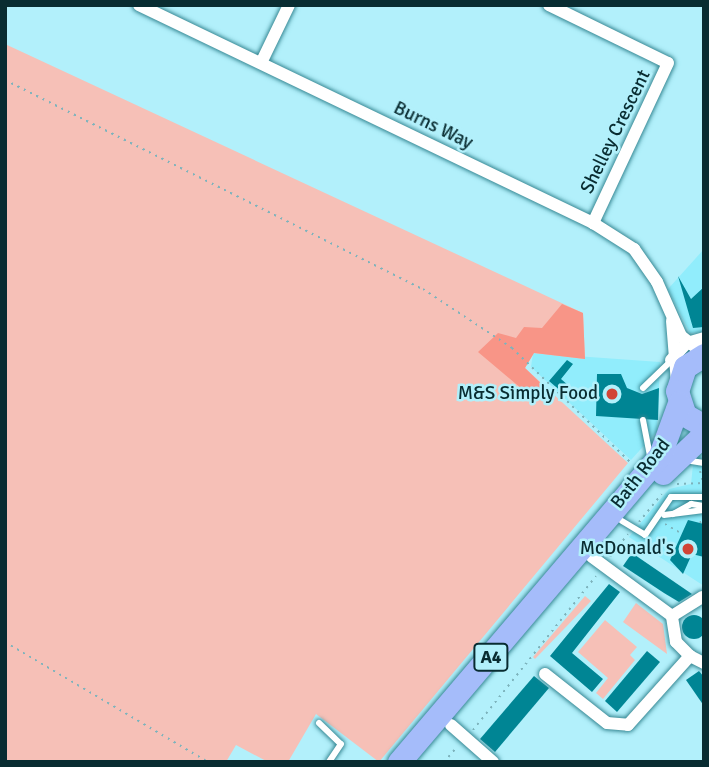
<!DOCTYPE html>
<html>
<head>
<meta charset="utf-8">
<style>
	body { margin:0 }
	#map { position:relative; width:709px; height:767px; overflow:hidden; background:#b2f0fb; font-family:Signika,sans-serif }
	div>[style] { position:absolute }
	.built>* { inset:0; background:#91edfc }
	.green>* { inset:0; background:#f6c0b7 }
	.forest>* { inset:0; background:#f89587 }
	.building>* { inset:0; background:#008594 }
	.round { border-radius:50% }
	.path>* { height:2px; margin-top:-1px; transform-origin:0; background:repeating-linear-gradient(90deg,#7db3bc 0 2px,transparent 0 7px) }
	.roads { filter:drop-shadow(0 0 2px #378894) drop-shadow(0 0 2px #378894) }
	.lane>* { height:6px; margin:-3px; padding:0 3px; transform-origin:3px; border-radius:3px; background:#fff }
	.street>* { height:12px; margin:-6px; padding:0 6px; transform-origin:6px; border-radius:6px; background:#fff }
	.highway>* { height:23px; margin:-11.5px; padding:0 11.5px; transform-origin:11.5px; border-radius:11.5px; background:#a5bcfa }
	.dots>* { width:19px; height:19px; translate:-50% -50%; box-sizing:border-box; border:4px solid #b2f0fb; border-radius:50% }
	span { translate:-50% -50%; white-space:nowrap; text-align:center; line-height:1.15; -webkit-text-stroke:5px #b2f0fb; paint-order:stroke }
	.shield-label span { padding:2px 5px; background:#b2f0fb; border:2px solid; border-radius:5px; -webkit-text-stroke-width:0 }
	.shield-label { font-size:18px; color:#092c31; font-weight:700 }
	.street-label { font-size:19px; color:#092c31 }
	.poi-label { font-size:19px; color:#092c31 }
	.right { translate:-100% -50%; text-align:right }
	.frame { position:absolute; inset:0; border:7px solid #092c31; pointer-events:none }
</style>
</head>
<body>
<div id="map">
	<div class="built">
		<div style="clip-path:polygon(704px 249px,704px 332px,690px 333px,668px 289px)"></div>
		<div style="clip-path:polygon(533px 353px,660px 362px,657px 431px,631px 460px,531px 367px)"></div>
		<div style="clip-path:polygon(693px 465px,704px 467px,704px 586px,629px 537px,669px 489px,691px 484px)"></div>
	</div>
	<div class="green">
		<div style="clip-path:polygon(5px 44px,583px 313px,585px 359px,534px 353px,525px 368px,628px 463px,379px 762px,316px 714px,288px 762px,268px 762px,236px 745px,226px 762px,5px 762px)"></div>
		<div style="clip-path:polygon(585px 596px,591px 601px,535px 659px,533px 657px)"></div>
		<div style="clip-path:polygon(636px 603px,663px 624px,667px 654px,623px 622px)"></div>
		<div style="clip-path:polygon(605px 620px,637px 647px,630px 655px,635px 660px,603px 699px,596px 693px,608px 678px,578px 652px)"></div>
	</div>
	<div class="forest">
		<div style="clip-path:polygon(562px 304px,583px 313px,585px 359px,534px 353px,525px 368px,552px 394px,522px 389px,478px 352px,498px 333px,516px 338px,524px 327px,542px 328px)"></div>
	</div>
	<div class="building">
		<div style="clip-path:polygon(678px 276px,691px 299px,704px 287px,704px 327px,693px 328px)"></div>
		<div style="clip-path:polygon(567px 360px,573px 364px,561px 379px,569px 386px,563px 393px,549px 381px)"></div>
		<div style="clip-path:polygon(597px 374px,621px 374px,627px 388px,642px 394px,659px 388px,658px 420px,596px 416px)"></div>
		<div style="clip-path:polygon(688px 520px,704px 524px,704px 557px,692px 554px,683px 574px,670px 560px)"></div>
		<div style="clip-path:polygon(632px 553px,692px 594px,679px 602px,664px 593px,623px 566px)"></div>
		<div style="clip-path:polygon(609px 584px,620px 592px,572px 653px,603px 679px,592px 692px,550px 656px)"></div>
		<div class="round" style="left:682px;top:615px;width:24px;height:24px"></div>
		<div style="clip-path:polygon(647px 651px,660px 662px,617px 712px,605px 701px)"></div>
		<div style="clip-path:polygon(699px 671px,704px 677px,704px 706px,686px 680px)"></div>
		<div style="clip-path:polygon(534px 676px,549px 688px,495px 752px,480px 739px)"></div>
	</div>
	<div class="path">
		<div style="left:5px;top:80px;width:467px;rotate:26.6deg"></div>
		<div style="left:423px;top:289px;width:107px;rotate:33.5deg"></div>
		<div style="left:512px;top:348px;width:167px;rotate:44deg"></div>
		<div style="left:700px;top:471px;width:11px;rotate:75deg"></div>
		<div style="left:677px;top:484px;width:27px;rotate:-2deg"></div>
		<div style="left:639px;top:522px;width:36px;rotate:-51deg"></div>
		<div style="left:700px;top:523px;width:6px;rotate:-59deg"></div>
		<div style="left:665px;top:524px;width:16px;rotate:30deg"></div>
		<div style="left:610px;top:557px;width:29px;rotate:-52deg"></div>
		<div style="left:5px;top:642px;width:236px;rotate:30.6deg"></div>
		<div style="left:473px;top:730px;width:197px;rotate:-51.4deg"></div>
		<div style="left:444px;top:762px;width:20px;rotate:-49deg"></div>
	</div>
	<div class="roads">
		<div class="lane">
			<div style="left:643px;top:388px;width:39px;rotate:-44deg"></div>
			<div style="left:643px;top:420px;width:38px;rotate:79deg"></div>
			<div style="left:685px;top:460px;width:19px;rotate:9deg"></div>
			<div style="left:673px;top:514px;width:21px;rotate:-29deg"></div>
			<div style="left:691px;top:504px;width:13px;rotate:9deg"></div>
			<div style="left:664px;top:515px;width:40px;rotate:-7.1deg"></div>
			<div style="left:622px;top:521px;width:27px;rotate:31deg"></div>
			<div style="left:645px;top:535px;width:46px;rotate:-55.6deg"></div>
			<div style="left:671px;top:497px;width:33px"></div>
			<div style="left:319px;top:723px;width:30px;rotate:44deg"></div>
			<div style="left:341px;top:744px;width:22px;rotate:124deg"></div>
		</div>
		<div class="street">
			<div style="left:139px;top:5px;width:504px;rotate:25.65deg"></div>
			<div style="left:593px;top:223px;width:49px;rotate:32.4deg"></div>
			<div style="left:634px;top:249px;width:40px;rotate:55.1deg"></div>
			<div style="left:657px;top:282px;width:59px;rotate:66deg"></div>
			<div style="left:681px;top:336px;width:29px;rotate:38deg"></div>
			<div style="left:549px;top:5px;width:132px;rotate:26deg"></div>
			<div style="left:668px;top:63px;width:177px;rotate:115.1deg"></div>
			<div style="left:261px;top:63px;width:64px;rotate:-64.2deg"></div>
			<div style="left:672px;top:321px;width:62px;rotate:85.4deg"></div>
			<div style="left:671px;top:360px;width:23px;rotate:-47deg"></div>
			<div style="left:687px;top:343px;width:18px;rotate:-16deg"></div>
			<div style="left:592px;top:557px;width:99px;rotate:36.4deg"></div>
			<div style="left:672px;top:616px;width:36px;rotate:-32deg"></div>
			<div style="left:690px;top:656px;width:16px;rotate:27deg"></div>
			<div style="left:545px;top:674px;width:79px;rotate:38.3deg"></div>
			<div style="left:607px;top:723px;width:21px;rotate:5deg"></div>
			<div style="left:628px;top:725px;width:93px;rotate:-48.1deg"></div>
			<div style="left:690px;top:656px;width:20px;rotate:-135deg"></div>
			<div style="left:676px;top:642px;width:26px;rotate:-99deg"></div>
			<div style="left:451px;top:725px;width:56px;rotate:41.4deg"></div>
		</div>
		<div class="highway">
			<div style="left:704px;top:355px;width:22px;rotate:148deg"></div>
			<div style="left:685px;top:367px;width:25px;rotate:108deg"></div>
			<div style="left:677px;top:391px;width:25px;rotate:72deg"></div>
			<div style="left:685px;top:415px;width:22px;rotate:30deg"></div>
			<div style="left:663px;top:473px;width:57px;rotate:-43.6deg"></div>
			<div style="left:399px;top:762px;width:403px;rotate:-49.6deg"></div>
			<div style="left:660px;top:455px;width:55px;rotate:-69.9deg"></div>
		</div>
	</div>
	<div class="dots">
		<div style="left:612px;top:394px;background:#d14436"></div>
		<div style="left:688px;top:549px;background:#d14436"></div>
	</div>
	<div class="shield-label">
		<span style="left:491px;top:657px">A4</span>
	</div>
	<div class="street-label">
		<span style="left:433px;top:126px;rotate:26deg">Burns Way</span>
		<span style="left:616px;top:132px;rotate:-64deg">Shelley Crescent</span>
		<span style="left:641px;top:474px;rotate:-52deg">Bath Road</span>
	</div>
	<div class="poi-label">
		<span class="right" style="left:598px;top:394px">M&amp;S Simply Food</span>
		<span class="right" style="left:674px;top:549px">McDonald's</span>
	</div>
	<div class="frame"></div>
</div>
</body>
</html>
